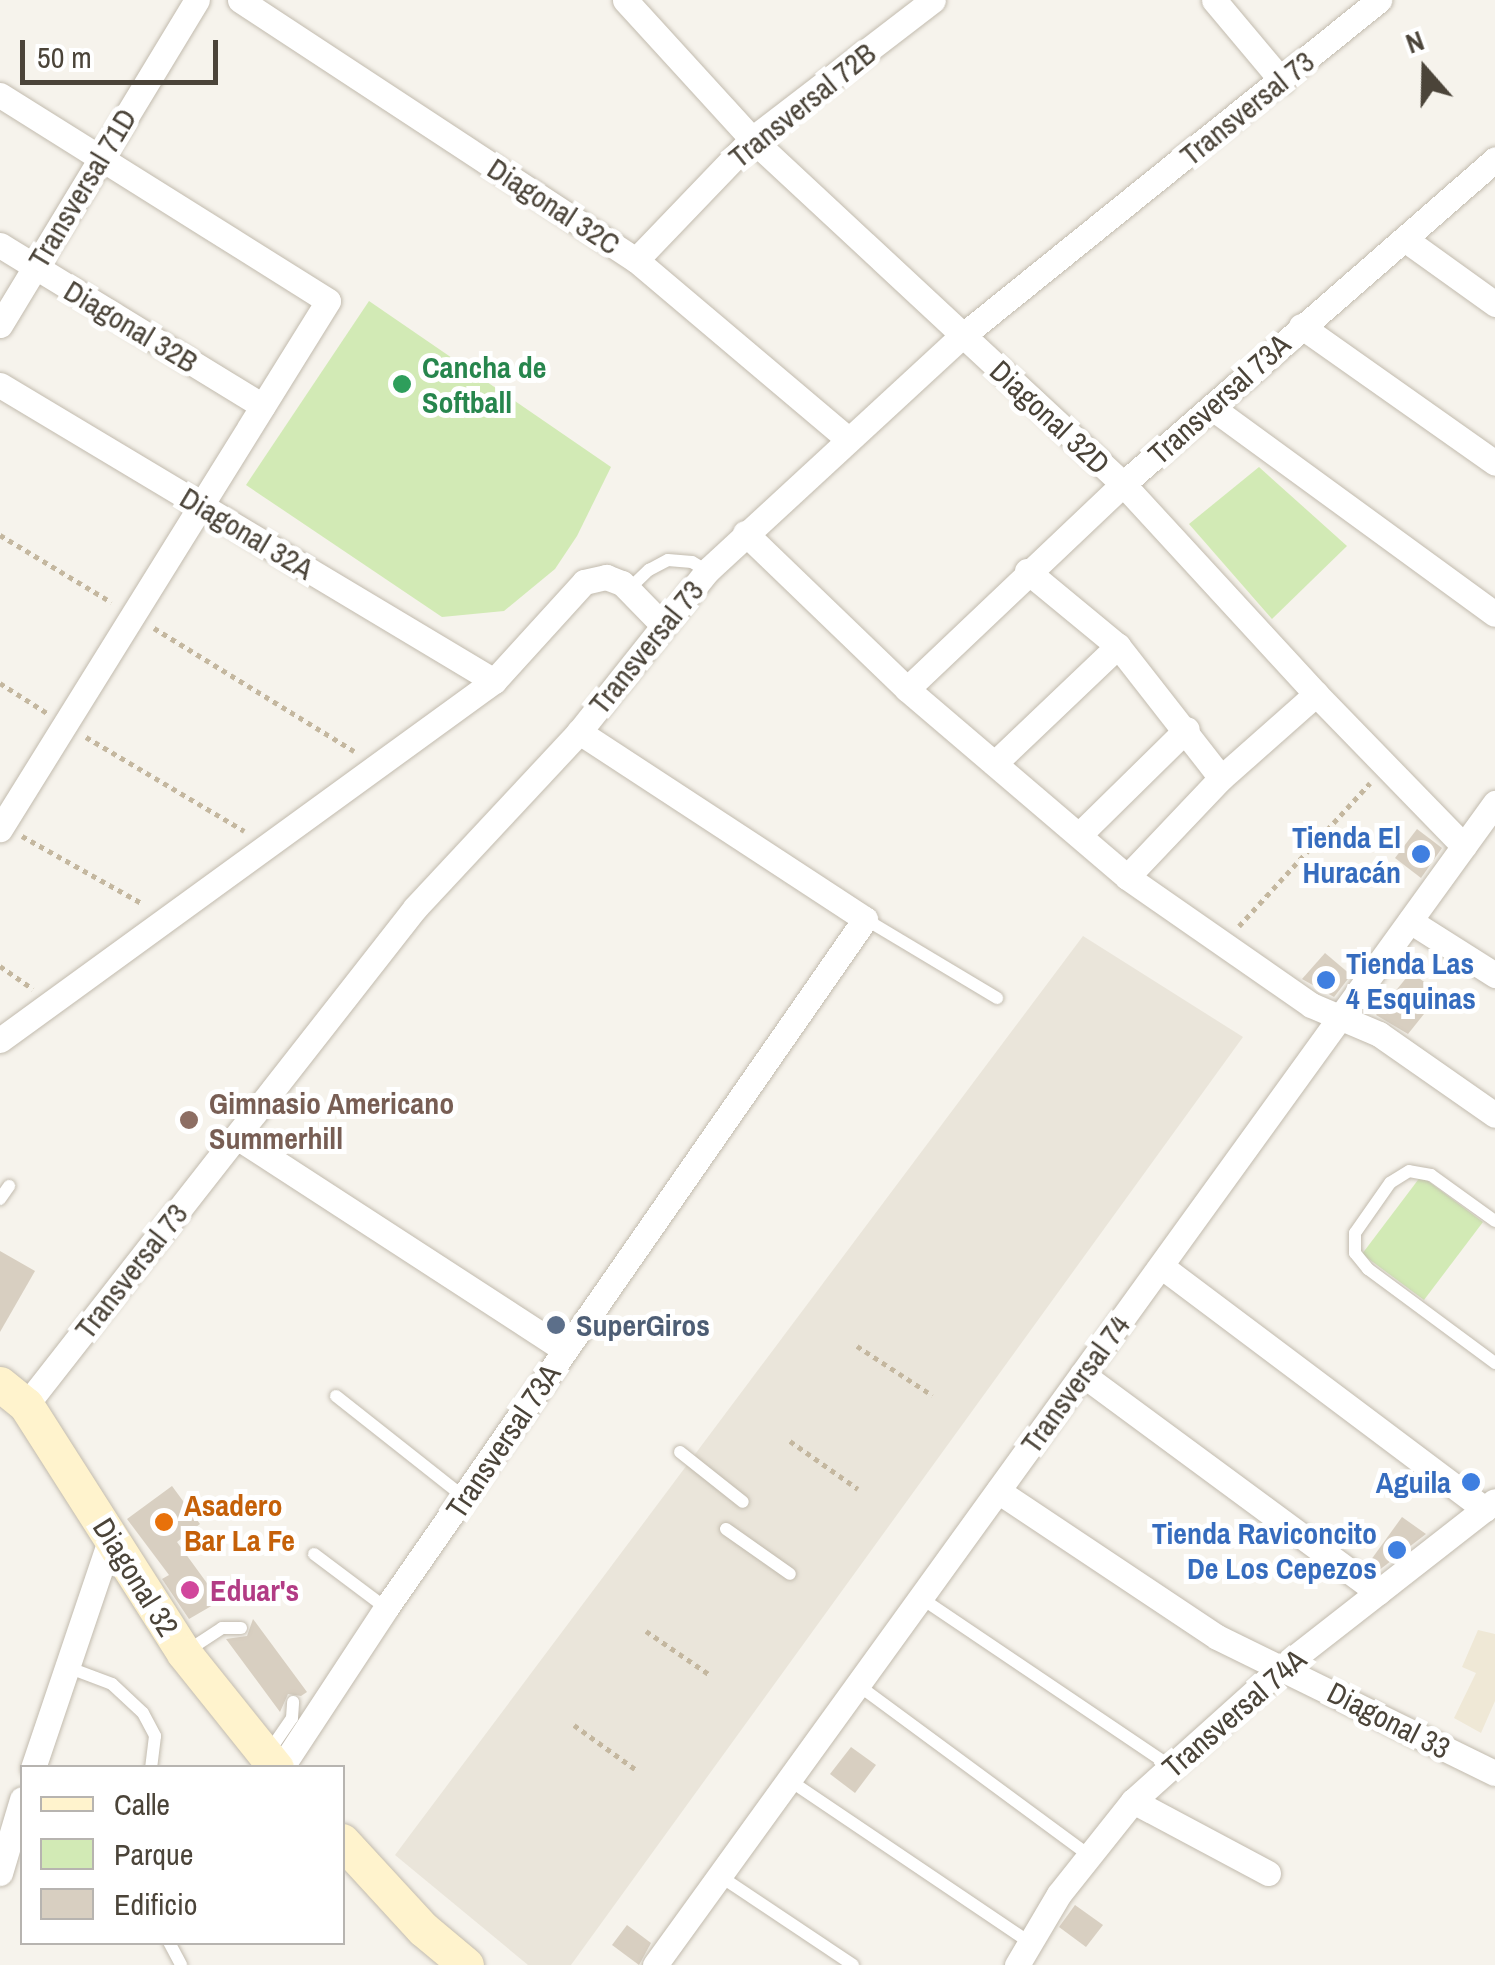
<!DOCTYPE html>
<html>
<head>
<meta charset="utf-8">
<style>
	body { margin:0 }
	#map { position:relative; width:1495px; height:1965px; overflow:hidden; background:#f6f3ec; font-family:"Archivo Narrow",sans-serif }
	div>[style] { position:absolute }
	.residential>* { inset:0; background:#eae5da }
	.education>* { inset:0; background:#efe8d6 }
	.green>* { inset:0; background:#d2eab5 }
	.building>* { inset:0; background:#d8cfc1 }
	.path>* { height:5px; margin-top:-2.5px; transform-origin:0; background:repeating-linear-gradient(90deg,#c4b79f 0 5px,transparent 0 10px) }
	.roads { filter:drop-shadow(0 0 2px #c2bbae) drop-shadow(0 0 2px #c2bbae) }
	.lane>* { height:12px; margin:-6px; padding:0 6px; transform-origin:6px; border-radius:6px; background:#fff }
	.street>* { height:25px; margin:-12.5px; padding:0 12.5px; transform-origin:12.5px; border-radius:12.5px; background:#fff }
	.secondary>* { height:35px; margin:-17.5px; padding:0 17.5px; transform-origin:17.5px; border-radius:17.5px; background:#fff3cd }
	.dots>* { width:28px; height:28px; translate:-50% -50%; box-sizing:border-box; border:5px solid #fff; border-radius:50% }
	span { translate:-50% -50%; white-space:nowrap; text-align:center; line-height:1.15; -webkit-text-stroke:10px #fff; paint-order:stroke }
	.street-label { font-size:30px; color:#4b4439 }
	.leisure-label { font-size:30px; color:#27864d; font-weight:700 }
	.left { translate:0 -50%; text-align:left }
	.shop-label { font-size:30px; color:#366cbe; font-weight:700 }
	.right { translate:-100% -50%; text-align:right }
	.education-label { font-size:30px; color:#785e54; font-weight:700 }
	.service-label { font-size:30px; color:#4e5e75; font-weight:700 }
	.food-label { font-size:30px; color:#c56008; font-weight:700 }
	.hotel-label { font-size:30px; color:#b23c85; font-weight:700 }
	.legend { position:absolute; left:20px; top:1765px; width:325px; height:180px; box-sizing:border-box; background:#fff; border:2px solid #b7b4b0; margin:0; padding:12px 18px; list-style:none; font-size:30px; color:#4b4439 }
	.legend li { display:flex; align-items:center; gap:20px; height:50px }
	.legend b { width:50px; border:2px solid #b7b4b0 }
	.north { position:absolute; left:1375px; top:20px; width:100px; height:100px; -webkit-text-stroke:8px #fff; paint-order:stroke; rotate:340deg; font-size:28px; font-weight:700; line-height:40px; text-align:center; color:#4b4439 }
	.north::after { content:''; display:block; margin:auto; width:35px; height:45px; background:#4b4439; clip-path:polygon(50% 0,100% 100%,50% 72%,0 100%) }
	.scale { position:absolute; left:20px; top:40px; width:198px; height:45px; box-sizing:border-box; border:5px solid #4b4439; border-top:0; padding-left:12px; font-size:30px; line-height:35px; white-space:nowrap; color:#4b4439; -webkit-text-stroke:8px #fff; paint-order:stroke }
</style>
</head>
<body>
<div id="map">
	<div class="residential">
		<div style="clip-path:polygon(1083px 936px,1243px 1037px,571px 1965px,528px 1965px,395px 1855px)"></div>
	</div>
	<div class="education">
		<div style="clip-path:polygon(1478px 1630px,1495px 1634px,1495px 1701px,1481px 1733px,1454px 1718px,1476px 1673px,1462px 1667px)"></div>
	</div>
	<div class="green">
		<div style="clip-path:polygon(369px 301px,611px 467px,577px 536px,555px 569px,504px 611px,442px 617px,246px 485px)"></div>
		<div style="clip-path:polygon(1259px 467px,1347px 546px,1272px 619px,1189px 524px)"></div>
		<div style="clip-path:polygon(1421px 1176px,1483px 1222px,1424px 1300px,1362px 1254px)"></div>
	</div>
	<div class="building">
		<div style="clip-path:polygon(1417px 829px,1442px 848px,1421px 878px,1395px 858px)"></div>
		<div style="clip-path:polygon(1325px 953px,1351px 975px,1334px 997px,1302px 979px)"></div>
		<div style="clip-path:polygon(1411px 972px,1440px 994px,1408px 1034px,1376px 1015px)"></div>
		<div style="clip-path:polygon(0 1251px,35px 1271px,0 1332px)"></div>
		<div style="clip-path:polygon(172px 1486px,200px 1524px,177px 1542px,220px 1601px,189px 1619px,162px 1579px,169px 1575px,127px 1519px)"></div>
		<div style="clip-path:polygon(1402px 1517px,1426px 1534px,1378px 1571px,1368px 1564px)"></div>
		<div style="clip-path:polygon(253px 1619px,307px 1692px,301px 1696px,288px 1694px,280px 1712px,226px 1639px,247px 1636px)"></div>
		<div style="clip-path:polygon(851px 1747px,876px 1765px,855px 1793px,830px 1774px)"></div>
		<div style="clip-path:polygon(1075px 1905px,1103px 1925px,1086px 1947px,1059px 1927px)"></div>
		<div style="clip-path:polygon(627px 1925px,651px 1943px,639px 1965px,612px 1945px)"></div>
	</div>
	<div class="path">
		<div style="left:0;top:535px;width:130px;rotate:31.1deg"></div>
		<div style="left:154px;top:628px;width:235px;rotate:31.6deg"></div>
		<div style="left:0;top:683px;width:56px;rotate:32.6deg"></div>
		<div style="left:86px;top:737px;width:184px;rotate:30.7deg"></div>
		<div style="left:22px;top:836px;width:139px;rotate:29.3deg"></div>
		<div style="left:1239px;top:926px;width:194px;rotate:-47.5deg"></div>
		<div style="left:0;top:966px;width:40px;rotate:34.9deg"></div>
		<div style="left:857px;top:1346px;width:90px;rotate:33.2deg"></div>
		<div style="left:790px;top:1441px;width:83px;rotate:35.2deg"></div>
		<div style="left:646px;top:1631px;width:78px;rotate:34.5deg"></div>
		<div style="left:574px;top:1725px;width:75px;rotate:35.8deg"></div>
	</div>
	<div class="roads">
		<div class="lane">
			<div style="left:629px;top:589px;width:28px;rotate:-44deg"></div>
			<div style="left:649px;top:570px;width:21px;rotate:-28deg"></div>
			<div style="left:668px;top:560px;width:24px;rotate:5deg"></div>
			<div style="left:692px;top:562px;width:17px;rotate:31deg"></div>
			<div style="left:865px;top:919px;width:154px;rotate:30.9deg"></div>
			<div style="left:0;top:1199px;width:16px;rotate:-55deg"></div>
			<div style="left:1495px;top:1221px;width:79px;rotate:-144.3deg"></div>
			<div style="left:1431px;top:1175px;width:22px;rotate:-170deg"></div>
			<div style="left:1409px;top:1171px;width:22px;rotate:148deg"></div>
			<div style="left:1390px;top:1183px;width:61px;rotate:125deg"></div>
			<div style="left:1355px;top:1233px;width:20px;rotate:90deg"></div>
			<div style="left:1355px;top:1253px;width:21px;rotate:51deg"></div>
			<div style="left:1368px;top:1269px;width:158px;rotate:36.5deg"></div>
			<div style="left:336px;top:1396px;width:163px;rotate:38.3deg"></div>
			<div style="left:680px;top:1452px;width:80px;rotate:38.4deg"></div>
			<div style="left:726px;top:1529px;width:78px;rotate:35.1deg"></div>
			<div style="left:314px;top:1554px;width:90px;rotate:36.9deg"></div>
			<div style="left:921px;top:1598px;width:304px;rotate:34deg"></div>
			<div style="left:187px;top:1651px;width:42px;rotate:-33.3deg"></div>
			<div style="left:222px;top:1628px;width:19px"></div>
			<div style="left:67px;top:1667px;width:48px;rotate:20.7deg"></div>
			<div style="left:112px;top:1684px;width:42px;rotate:43.1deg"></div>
			<div style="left:143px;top:1713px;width:26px;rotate:62deg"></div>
			<div style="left:155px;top:1736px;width:32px;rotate:97deg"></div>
			<div style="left:858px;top:1685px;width:285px;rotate:36.4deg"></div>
			<div style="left:268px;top:1753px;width:42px;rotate:-55.6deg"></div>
			<div style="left:292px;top:1718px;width:16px;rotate:-86deg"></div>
			<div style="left:789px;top:1780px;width:290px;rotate:34deg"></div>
			<div style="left:720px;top:1876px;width:160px;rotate:33.8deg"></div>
			<div style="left:169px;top:1942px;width:26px;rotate:62deg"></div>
		</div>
		<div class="street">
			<div style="left:240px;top:0;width:474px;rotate:33.3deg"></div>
			<div style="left:636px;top:260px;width:277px;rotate:40.2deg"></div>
			<div style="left:625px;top:0;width:188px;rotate:47.6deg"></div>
			<div style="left:752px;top:139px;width:507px;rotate:42.92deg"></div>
			<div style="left:1123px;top:484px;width:285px;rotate:47.4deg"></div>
			<div style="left:1316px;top:694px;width:212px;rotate:45.8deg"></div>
			<div style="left:1214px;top:0;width:106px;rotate:50deg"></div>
			<div style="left:0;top:95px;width:387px;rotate:32.1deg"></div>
			<div style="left:328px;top:301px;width:622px;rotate:121.85deg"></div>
			<div style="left:1406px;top:240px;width:110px;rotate:35.7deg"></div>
			<div style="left:0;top:245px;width:308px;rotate:31.5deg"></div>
			<div style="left:636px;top:260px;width:168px;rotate:-46.2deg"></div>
			<div style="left:752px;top:139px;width:228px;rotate:-37.5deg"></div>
			<div style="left:0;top:325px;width:380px;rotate:-58.8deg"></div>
			<div style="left:1301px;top:326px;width:237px;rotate:35.2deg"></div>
			<div style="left:0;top:385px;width:576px;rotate:30.93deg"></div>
			<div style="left:1211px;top:407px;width:351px;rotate:36.1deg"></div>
			<div style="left:745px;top:533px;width:225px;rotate:43.9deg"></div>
			<div style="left:907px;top:689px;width:289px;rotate:40.5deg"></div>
			<div style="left:1127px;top:877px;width:224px;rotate:34.8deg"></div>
			<div style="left:1311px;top:1005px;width:74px;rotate:23.1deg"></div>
			<div style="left:1379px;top:1034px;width:141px;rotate:34.9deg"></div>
			<div style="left:1027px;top:571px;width:118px;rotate:39.5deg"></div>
			<div style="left:1118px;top:646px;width:167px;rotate:52deg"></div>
			<div style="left:907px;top:689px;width:298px;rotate:-43.5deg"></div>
			<div style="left:1123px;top:484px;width:494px;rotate:-41.1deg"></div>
			<div style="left:995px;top:763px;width:170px;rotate:-43.6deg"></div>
			<div style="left:1079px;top:835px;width:151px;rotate:-44.5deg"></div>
			<div style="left:1127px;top:877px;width:137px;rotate:-46.5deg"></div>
			<div style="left:1221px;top:778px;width:127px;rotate:-41.5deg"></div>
			<div style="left:1410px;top:921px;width:101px;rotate:32.4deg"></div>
			<div style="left:0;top:1040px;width:611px;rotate:-36.01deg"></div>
			<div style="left:494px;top:681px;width:134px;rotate:-47.7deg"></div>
			<div style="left:584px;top:582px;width:23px;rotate:-13deg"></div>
			<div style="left:606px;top:577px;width:17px;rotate:21deg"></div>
			<div style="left:622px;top:583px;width:59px;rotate:45.7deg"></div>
			<div style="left:237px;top:1137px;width:391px;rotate:33deg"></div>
			<div style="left:1161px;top:1266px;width:405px;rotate:36.9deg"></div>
			<div style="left:1082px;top:1374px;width:368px;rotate:36.4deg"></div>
			<div style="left:26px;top:1405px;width:631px;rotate:-51.95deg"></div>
			<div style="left:415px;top:908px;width:241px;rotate:-47deg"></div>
			<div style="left:579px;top:732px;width:206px;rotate:-51.5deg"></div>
			<div style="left:707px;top:571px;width:347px;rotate:-42.7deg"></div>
			<div style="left:962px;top:336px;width:536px;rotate:-38.86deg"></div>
			<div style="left:998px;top:1491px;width:263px;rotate:33.7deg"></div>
			<div style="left:1217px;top:1637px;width:309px;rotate:26.1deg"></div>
			<div style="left:33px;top:1768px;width:243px;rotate:-71.3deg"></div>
			<div style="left:281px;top:1768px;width:191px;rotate:-56.7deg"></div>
			<div style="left:386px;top:1608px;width:839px;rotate:-55.19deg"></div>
			<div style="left:865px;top:919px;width:342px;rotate:-146.8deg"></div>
			<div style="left:1133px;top:1801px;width:153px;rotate:28.1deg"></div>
			<div style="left:0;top:1873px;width:77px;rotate:-73.4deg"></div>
			<div style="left:655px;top:1965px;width:1434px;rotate:-54.14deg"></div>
			<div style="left:1017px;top:1965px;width:82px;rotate:-59.4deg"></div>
			<div style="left:1059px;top:1894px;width:119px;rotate:-51.5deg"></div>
			<div style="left:1133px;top:1801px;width:199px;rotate:-41.9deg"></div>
			<div style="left:1281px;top:1668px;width:271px;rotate:-38deg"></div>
		</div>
		<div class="secondary">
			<div style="left:0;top:1384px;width:33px;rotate:39deg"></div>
			<div style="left:26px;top:1405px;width:294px;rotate:57.5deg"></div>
			<div style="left:184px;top:1653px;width:147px;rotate:51.3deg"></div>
			<div style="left:342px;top:1841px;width:120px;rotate:47.4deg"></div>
			<div style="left:423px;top:1929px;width:56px;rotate:39.9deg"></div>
		</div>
	</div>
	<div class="dots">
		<div style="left:402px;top:384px;background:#2e9e5b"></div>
		<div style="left:1421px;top:854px;background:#3f7fe0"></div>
		<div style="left:1326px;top:980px;background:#3f7fe0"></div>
		<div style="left:189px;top:1120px;background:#8d6e63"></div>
		<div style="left:556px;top:1325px;background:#5c6f8a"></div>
		<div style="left:1471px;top:1482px;background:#3f7fe0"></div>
		<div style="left:164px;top:1522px;background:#e8710a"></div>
		<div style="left:1397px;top:1550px;background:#3f7fe0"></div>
		<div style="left:190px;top:1590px;background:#d1479c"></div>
	</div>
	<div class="street-label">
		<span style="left:802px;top:105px;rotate:-39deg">Transversal 72B</span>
		<span style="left:1247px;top:108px;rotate:-39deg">Transversal 73</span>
		<span style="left:82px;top:188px;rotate:-59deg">Transversal 71D</span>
		<span style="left:554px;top:206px;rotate:33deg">Diagonal 32C</span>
		<span style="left:131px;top:326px;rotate:31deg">Diagonal 32B</span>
		<span style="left:1219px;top:399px;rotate:-42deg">Transversal 73A</span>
		<span style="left:1050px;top:417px;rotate:43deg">Diagonal 32D</span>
		<span style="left:247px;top:533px;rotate:31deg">Diagonal 32A</span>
		<span style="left:646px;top:647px;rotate:-51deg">Transversal 73</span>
		<span style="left:131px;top:1271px;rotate:-52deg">Transversal 73</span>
		<span style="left:1075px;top:1384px;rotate:-54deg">Transversal 74</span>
		<span style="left:503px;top:1441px;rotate:-56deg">Transversal 73A</span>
		<span style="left:136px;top:1577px;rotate:58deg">Diagonal 32</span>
		<span style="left:1234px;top:1713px;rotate:-41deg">Transversal 74A</span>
		<span style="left:1389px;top:1720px;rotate:27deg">Diagonal 33</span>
	</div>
	<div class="leisure-label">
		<span class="left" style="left:422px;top:384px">Cancha de<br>Softball</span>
	</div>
	<div class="shop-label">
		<span class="right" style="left:1401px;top:854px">Tienda El<br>Huracán</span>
		<span class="left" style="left:1346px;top:980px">Tienda Las<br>4 Esquinas</span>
		<span class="right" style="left:1451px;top:1482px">Aguila</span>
		<span class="right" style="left:1377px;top:1550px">Tienda Raviconcito<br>De Los Cepezos</span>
	</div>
	<div class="education-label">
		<span class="left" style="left:209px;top:1120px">Gimnasio Americano<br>Summerhill</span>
	</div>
	<div class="service-label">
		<span class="left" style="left:576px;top:1325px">SuperGiros</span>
	</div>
	<div class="food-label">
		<span class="left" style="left:184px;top:1522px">Asadero<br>Bar La Fe</span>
	</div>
	<div class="hotel-label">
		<span class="left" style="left:210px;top:1590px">Eduar's</span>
	</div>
	<ul class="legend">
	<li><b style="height:12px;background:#fff3cd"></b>Calle</li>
	<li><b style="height:28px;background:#d2eab5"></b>Parque</li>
	<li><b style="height:28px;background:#d8cfc1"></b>Edificio</li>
	</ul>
	<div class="north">N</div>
	<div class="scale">50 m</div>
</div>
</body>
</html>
